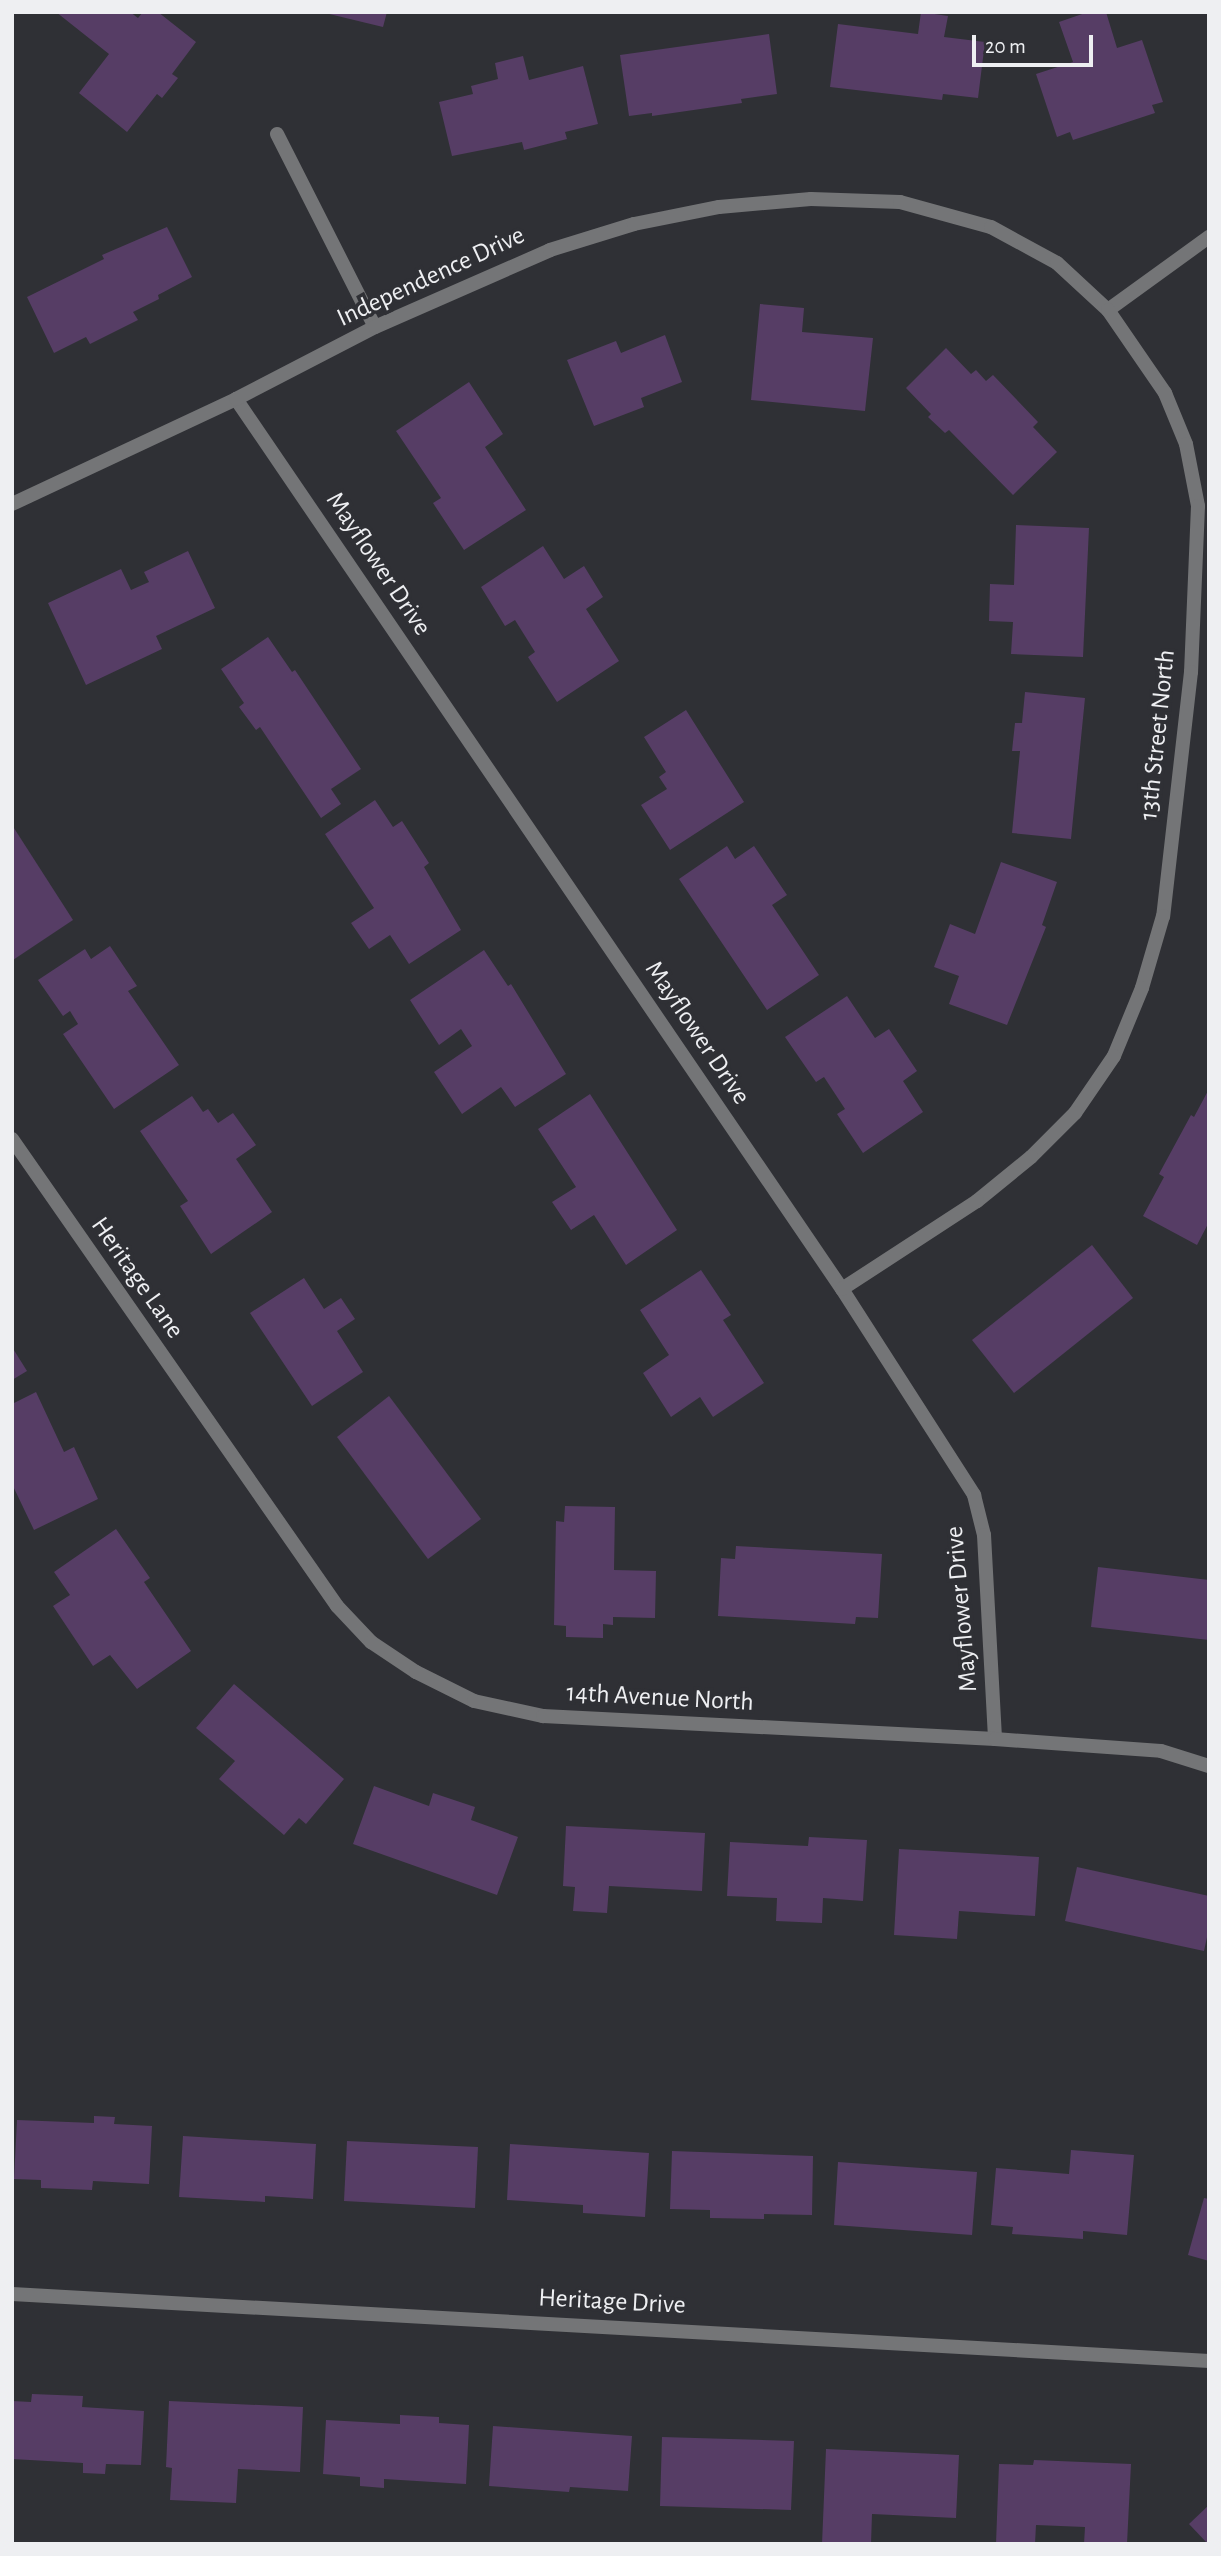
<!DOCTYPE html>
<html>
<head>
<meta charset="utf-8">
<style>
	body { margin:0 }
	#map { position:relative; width:1221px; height:2556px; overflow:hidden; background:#2f3035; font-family:"Alegreya Sans",sans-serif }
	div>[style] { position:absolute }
	.building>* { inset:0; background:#563d65 }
	.street>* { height:14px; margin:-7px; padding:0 7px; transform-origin:7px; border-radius:7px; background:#747577 }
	span { translate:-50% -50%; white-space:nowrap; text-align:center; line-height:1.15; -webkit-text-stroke:7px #2f3035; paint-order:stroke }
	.street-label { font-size:26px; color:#eeeff2 }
	.frame { position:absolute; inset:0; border:14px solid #eeeff2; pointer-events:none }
	.scale { position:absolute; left:972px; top:35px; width:121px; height:32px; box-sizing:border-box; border:4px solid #eeeff2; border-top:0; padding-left:9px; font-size:21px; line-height:24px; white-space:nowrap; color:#eeeff2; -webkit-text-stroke:5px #2f3035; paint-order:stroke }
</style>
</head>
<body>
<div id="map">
	<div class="building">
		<div style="clip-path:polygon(56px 12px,130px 12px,138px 18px,143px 12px,158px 12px,196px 42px,172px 74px,178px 78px,162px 98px,157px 94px,127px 132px,79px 93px,109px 54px)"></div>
		<div style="clip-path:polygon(321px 12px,387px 12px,383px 27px)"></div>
		<div style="clip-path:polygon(921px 12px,948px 16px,944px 37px,985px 42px,978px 98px,943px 94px,942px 100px,830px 87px,838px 24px,918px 34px)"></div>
		<div style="clip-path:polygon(1088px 12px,1106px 12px,1117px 48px,1142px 40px,1163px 102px,1152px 105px,1155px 113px,1073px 140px,1070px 132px,1057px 137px,1036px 74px,1073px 62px,1059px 22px)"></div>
		<div style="clip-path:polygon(769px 34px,777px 94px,741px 99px,742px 103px,652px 116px,652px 113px,629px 116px,620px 55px)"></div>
		<div style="clip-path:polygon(523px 56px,529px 80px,583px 66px,598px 124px,565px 132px,567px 139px,524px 150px,522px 142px,452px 156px,439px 102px,473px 94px,471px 86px,498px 79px,495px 63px)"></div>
		<div style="clip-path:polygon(167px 227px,192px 277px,158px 295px,159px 299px,133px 312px,138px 320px,90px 344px,86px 337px,54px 353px,27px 297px,104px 259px,102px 255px)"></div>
		<div style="clip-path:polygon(760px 304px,804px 308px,802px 332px,873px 338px,865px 411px,751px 400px)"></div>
		<div style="clip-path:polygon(665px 335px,682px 382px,641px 398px,644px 407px,594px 426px,567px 360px,616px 341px,621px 353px)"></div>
		<div style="clip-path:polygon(946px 348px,971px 374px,976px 370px,986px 381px,993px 375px,1038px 422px,1033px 427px,1057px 452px,1013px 495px,949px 430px,945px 433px,928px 417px,931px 414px,906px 388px)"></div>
		<div style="clip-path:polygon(469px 382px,503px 434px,485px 447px,526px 510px,464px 550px,433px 503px,441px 498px,396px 431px)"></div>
		<div style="clip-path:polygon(1016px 525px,1089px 528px,1083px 657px,1011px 654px,1013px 622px,989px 621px,990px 584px,1014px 585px)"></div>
		<div style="clip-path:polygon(543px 546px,564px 579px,584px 566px,603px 597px,586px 609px,619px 661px,557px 702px,528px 657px,535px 652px,515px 620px,505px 626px,481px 587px)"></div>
		<div style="clip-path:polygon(188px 551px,215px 608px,156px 636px,162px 649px,86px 685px,48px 603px,121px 569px,131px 590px,149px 582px,144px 572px)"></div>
		<div style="clip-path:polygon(268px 637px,292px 672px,295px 670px,361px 769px,331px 789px,341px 804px,321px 818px,260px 727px,256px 730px,239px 707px,244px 703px,221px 669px)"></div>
		<div style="clip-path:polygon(1025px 692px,1085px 698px,1071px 839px,1012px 833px,1020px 751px,1012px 751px,1015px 723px,1022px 723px)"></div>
		<div style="clip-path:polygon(686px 710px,744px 802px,670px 850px,641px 805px,667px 789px,659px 777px,666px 772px,644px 737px)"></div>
		<div style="clip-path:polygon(375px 800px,393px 827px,402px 821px,429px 863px,424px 867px,461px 930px,409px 964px,390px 935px,369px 949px,351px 923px,374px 908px,325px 834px)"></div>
		<div style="clip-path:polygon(12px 825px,73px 920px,13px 960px,12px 958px)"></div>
		<div style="clip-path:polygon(727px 846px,735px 859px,754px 846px,787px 895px,772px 905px,819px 975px,767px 1010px,679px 879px)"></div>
		<div style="clip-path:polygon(1001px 862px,1057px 882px,1042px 925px,1046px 927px,1007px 1025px,949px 1004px,959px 976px,934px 967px,950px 924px,975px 934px)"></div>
		<div style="clip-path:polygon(110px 946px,137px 986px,128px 991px,179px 1065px,114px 1109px,63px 1034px,78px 1024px,70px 1011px,63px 1016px,38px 980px,85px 949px,91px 959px)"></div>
		<div style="clip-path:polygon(484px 950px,508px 986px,511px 984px,566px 1074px,515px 1107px,501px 1087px,462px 1114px,434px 1072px,472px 1046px,461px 1029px,439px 1045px,410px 1000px)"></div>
		<div style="clip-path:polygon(847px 996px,875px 1038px,889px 1029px,917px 1071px,903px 1081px,923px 1112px,863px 1153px,837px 1114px,845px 1109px,824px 1077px,816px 1082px,785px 1037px)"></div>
		<div style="clip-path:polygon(1209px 1089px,1209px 1222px,1197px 1245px,1143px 1216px,1164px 1177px,1159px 1174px,1191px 1115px,1194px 1117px)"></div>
		<div style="clip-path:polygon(590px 1094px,677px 1230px,626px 1265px,594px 1215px,571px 1230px,552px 1202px,576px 1187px,538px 1129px)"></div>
		<div style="clip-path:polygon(192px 1096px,203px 1112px,208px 1109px,218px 1123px,233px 1113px,256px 1145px,236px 1159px,272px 1212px,211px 1254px,180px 1206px,188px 1201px,140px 1131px)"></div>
		<div style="clip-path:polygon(1092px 1245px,1133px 1298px,1014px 1393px,972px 1340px)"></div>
		<div style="clip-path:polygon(701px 1270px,731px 1315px,723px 1320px,764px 1383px,713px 1417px,700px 1397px,671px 1417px,643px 1373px,669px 1355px,640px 1310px)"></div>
		<div style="clip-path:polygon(304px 1278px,324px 1309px,341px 1298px,355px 1319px,337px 1331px,363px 1372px,312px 1406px,250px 1313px)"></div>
		<div style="clip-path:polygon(12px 1347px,27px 1371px,12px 1380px)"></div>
		<div style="clip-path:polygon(36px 1392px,64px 1452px,74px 1447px,98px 1499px,34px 1530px,12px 1484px,12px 1404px)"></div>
		<div style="clip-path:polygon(389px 1396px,481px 1519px,428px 1559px,337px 1437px)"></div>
		<div style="clip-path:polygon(565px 1506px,615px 1507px,614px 1570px,656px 1571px,655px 1618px,613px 1617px,613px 1625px,603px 1624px,603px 1638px,566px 1637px,566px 1626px,554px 1625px,556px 1521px,564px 1522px)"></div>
		<div style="clip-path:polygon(116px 1529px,150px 1578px,144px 1582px,191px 1651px,137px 1689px,110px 1655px,93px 1666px,53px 1606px,70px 1595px,54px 1572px)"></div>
		<div style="clip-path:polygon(736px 1546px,882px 1554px,878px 1618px,856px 1617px,855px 1624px,718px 1616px,721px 1558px,735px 1559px)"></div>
		<div style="clip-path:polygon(1098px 1567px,1209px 1580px,1209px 1640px,1091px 1627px)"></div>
		<div style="clip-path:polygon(234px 1684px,344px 1779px,306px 1824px,299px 1818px,284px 1835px,219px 1779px,235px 1761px,196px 1728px)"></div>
		<div style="clip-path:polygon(374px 1786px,429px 1806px,433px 1793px,475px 1807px,471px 1820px,518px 1837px,497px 1895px,353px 1844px)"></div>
		<div style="clip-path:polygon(566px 1826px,705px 1833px,702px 1891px,609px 1886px,607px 1913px,573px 1911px,575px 1887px,563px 1886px)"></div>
		<div style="clip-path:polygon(809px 1837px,867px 1840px,863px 1901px,823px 1898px,822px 1923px,776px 1921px,777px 1898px,727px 1896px,730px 1842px,808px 1846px)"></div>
		<div style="clip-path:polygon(899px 1849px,1039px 1857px,1035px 1916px,959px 1911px,957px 1939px,894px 1935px)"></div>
		<div style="clip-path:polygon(1077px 1867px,1209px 1896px,1209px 1928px,1204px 1951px,1065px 1921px)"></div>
		<div style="clip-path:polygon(94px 2116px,115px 2117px,114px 2124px,152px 2126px,149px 2184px,93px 2181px,92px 2190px,41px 2188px,41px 2180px,14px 2179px,17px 2120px,94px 2123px)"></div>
		<div style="clip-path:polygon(183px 2136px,316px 2144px,313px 2199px,265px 2196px,265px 2202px,179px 2197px)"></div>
		<div style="clip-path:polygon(347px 2141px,478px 2147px,475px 2208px,344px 2201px)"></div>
		<div style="clip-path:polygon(510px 2144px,649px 2153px,645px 2217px,583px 2213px,583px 2205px,507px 2200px)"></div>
		<div style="clip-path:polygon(1071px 2150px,1134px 2155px,1127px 2235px,1083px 2231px,1083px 2239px,1012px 2234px,1013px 2227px,991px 2225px,996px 2168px,1069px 2174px)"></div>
		<div style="clip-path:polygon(672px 2151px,813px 2156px,812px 2215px,764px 2214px,764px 2219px,710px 2218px,710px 2210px,670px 2209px)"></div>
		<div style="clip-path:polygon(838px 2162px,977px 2172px,972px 2235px,834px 2225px)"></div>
		<div style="clip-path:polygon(1204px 2198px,1209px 2199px,1209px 2261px,1188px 2255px)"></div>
		<div style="clip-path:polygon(32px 2394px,83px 2396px,82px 2407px,144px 2411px,141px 2465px,106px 2464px,105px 2474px,83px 2473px,83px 2463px,12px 2459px,12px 2401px,31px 2402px)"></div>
		<div style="clip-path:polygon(169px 2401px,303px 2407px,300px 2472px,238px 2469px,236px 2503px,170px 2500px,172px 2468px,166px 2467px)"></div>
		<div style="clip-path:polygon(400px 2415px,439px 2417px,439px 2423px,469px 2425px,466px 2484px,384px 2479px,384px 2488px,360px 2486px,360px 2477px,323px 2474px,326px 2420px,400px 2424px)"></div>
		<div style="clip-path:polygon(493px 2426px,632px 2436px,628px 2491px,570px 2487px,569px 2492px,489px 2486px)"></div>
		<div style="clip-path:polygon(662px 2437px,794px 2441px,791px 2510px,660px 2506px)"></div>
		<div style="clip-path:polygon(826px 2449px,959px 2455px,956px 2518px,872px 2514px,871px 2544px,822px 2544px)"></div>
		<div style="clip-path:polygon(1034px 2460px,1131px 2464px,1127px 2544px,1084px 2544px,1085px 2527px,1036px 2525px,1035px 2544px,996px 2544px,999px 2464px,1033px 2465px)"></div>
		<div style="clip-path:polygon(1209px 2505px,1209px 2544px,1208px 2544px,1189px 2524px)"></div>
	</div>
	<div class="street">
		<div style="left:277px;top:134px;width:216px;rotate:63.1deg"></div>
		<div style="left:1108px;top:310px;width:125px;rotate:-35.9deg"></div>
		<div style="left:236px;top:399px;width:1077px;rotate:55.75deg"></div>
		<div style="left:842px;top:1289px;width:245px;rotate:57.3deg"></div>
		<div style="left:974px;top:1495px;width:41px;rotate:76deg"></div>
		<div style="left:984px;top:1535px;width:204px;rotate:86.9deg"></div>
		<div style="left:12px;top:504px;width:247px;rotate:-25.1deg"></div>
		<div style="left:236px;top:399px;width:157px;rotate:-27.4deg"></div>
		<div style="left:375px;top:327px;width:191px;rotate:-23.7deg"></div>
		<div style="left:550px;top:250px;width:88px;rotate:-17.2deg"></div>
		<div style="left:634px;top:224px;width:87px;rotate:-11.3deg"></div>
		<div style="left:719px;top:207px;width:92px;rotate:-5deg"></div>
		<div style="left:811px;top:199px;width:89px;rotate:1.9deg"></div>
		<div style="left:900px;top:202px;width:94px;rotate:15.4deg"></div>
		<div style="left:991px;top:227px;width:75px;rotate:28.6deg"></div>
		<div style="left:1057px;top:263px;width:69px;rotate:42.7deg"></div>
		<div style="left:1108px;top:310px;width:101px;rotate:55.5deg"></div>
		<div style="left:1165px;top:393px;width:55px;rotate:67.6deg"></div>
		<div style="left:1186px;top:444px;width:63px;rotate:79deg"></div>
		<div style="left:1198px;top:506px;width:166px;rotate:92.4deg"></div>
		<div style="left:1191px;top:672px;width:246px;rotate:96.5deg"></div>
		<div style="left:1163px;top:916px;width:75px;rotate:106.3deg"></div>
		<div style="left:1142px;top:988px;width:74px;rotate:112.4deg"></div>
		<div style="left:1114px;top:1056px;width:69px;rotate:124.4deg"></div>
		<div style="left:1075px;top:1113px;width:62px;rotate:135deg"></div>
		<div style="left:1031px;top:1157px;width:70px;rotate:140.8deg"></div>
		<div style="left:977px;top:1201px;width:161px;rotate:146.9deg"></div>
		<div style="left:12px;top:1139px;width:569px;rotate:55.16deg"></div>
		<div style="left:337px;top:1606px;width:50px;rotate:46.6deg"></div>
		<div style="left:371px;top:1642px;width:54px;rotate:33.7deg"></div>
		<div style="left:416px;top:1672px;width:65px;rotate:26.6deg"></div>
		<div style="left:474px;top:1701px;width:71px;rotate:12.3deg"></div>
		<div style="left:543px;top:1716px;width:453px;rotate:2.9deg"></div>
		<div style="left:995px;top:1739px;width:166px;rotate:4.1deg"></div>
		<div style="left:1161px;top:1751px;width:50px;rotate:17.4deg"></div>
		<div style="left:12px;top:2294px;width:1199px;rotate:3.2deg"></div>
	</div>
	<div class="street-label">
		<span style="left:431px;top:277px;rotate:-25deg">Independence Drive</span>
		<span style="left:378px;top:564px;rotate:56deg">Mayflower Drive</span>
		<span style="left:1158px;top:735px;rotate:-84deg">13th Street North</span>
		<span style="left:697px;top:1033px;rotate:56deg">Mayflower Drive</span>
		<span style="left:137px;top:1278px;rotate:55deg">Heritage Lane</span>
		<span style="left:962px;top:1609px;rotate:-95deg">Mayflower Drive</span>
		<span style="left:660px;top:1698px;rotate:3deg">14th Avenue North</span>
		<span style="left:612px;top:2302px;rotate:3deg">Heritage Drive</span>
	</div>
	<div class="frame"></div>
	<div class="scale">20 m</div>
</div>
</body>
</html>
